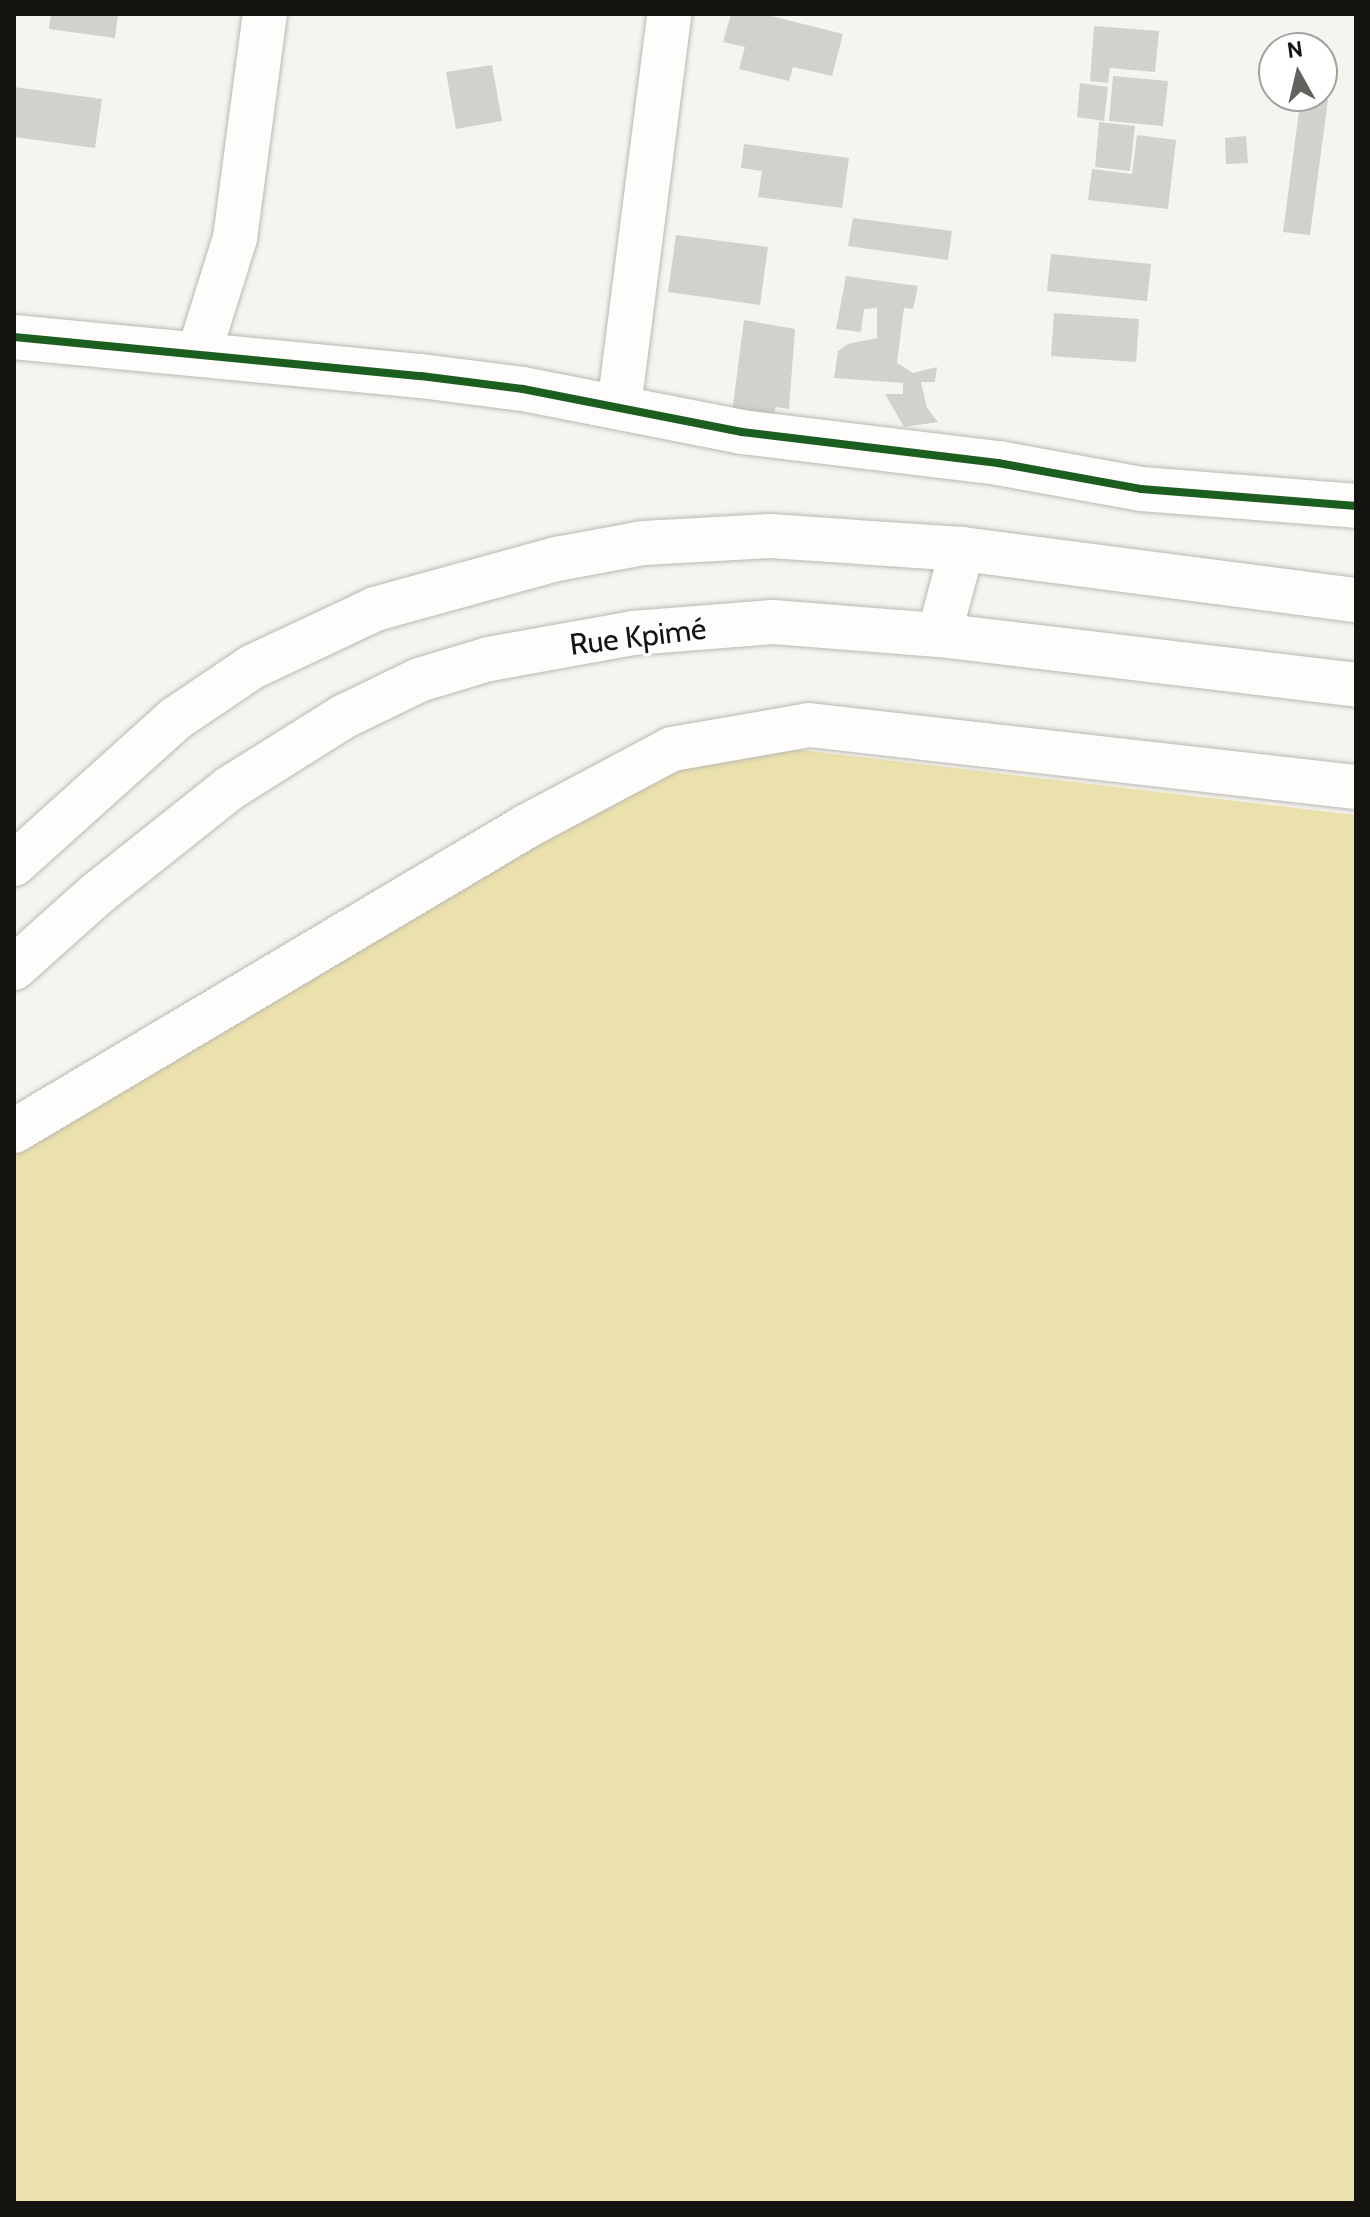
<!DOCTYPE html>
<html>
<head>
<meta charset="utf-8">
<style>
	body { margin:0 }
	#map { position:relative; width:1370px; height:2217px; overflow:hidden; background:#f6f4ee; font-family:Cabin,sans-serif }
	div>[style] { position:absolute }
	.green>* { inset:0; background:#eae1ad }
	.building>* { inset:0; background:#d2d1cc }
	.roads { filter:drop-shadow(0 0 2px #b9b8b3) drop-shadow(0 0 2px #b9b8b3) }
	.minor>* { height:44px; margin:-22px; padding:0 22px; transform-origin:22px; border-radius:22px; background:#fefdfc }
	.major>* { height:44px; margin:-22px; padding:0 22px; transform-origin:22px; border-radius:22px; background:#fefdfc }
	.cycleway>* { height:8px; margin:-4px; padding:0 4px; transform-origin:4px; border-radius:4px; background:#1b5e20 }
	span { translate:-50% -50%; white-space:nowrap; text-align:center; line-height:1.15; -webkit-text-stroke:6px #fff; paint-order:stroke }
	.street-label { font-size:30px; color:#151410 }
	.frame { position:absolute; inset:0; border:16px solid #151410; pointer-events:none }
	.north { position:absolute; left:1258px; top:32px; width:80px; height:80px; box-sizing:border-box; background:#fff; border:2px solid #a1a19f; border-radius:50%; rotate:352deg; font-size:22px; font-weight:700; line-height:32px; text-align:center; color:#151410 }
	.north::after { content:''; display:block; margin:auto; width:28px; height:36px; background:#64625e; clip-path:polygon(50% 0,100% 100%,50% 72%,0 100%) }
</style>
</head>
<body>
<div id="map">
	<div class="green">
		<div style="clip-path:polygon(655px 733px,1356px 815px,1356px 2203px,14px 2203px,14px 1149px)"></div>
	</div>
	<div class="building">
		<div style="clip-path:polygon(51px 14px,118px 14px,115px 38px,49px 29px)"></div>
		<div style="clip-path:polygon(731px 14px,763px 14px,843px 34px,832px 76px,793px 67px,789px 81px,739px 69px,745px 47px,723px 42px)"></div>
		<div style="clip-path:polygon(1094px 26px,1159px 31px,1155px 72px,1110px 68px,1108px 83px,1090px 81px)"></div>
		<div style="clip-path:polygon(1322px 52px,1334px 54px,1310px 235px,1283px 232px,1301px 96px,1322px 96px)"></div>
		<div style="clip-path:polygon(492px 65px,502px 121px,456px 129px,446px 72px)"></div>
		<div style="clip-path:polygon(1113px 76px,1168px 81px,1163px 126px,1109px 121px)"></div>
		<div style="clip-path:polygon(1080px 83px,1108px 87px,1104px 121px,1077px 117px)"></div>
		<div style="clip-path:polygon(14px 87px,102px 99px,95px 148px,14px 137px)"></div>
		<div style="clip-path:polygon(1099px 122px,1135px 126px,1130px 171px,1095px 167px)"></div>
		<div style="clip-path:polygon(1137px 135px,1176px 140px,1168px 209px,1088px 200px,1092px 169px,1132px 174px)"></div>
		<div style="clip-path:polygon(1246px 136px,1248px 163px,1226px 164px,1225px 138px)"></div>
		<div style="clip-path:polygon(744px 144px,849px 158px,842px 208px,758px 197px,762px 171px,741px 168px)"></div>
		<div style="clip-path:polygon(853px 218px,952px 231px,948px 260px,848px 246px)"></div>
		<div style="clip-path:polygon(676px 235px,768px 247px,760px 305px,668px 292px)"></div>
		<div style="clip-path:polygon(1051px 254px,1151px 264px,1147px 301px,1047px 291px)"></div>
		<div style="clip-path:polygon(846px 276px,918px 286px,913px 309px,904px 308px,897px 363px,913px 373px,937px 367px,935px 382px,921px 382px,927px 408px,938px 422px,904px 427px,885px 394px,903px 394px,903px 383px,834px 378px,838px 351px,848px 344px,877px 338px,877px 308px,864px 309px,861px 332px,836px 329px)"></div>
		<div style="clip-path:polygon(1054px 313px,1139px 319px,1136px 362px,1051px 356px)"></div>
		<div style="clip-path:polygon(744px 320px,795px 329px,789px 409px,776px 407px,770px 422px,731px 421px)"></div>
	</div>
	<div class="roads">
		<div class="minor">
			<div style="left:14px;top:337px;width:409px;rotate:5.5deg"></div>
			<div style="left:421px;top:376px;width:103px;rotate:7.3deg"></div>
			<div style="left:523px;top:389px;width:223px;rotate:11.1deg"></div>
			<div style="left:742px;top:432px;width:258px;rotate:6.9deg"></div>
			<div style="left:998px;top:463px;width:145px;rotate:10.3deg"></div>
			<div style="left:1141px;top:489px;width:216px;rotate:4.5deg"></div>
			<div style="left:199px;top:353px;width:121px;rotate:-72.6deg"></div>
			<div style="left:235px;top:238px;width:226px;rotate:-82.4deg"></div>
			<div style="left:619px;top:407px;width:396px;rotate:-82.7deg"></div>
			<div style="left:14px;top:1131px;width:597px;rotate:-30.73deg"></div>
			<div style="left:527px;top:826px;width:164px;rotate:-28deg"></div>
			<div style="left:672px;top:749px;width:139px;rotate:-9.9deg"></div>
			<div style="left:809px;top:725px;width:551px;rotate:6.47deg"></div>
		</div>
		<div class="major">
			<div style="left:939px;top:635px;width:89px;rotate:-75deg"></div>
			<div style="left:14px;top:864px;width:217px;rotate:-42deg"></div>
			<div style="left:175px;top:719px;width:93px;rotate:-34deg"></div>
			<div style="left:252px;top:667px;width:136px;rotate:-25.2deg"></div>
			<div style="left:375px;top:609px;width:189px;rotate:-15.4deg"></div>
			<div style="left:557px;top:559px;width:87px;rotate:-10.5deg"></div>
			<div style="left:643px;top:543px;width:127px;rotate:-3.2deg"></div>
			<div style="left:770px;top:536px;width:192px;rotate:3.9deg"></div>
			<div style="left:962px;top:549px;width:397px;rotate:7.4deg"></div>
			<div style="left:14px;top:968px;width:113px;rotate:-41.8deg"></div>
			<div style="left:98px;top:893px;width:169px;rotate:-38.5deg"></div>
			<div style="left:230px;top:788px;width:136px;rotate:-32.1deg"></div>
			<div style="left:345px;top:716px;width:82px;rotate:-25.9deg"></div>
			<div style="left:419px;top:680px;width:73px;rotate:-16.7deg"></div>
			<div style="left:489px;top:659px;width:146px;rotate:-10.2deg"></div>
			<div style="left:633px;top:633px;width:140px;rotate:-4.5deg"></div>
			<div style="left:773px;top:622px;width:167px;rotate:4.5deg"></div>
			<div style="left:939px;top:635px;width:420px;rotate:6.8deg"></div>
		</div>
	</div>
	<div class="cycleway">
		<div style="left:14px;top:337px;width:409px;rotate:5.5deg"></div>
		<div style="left:421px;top:376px;width:103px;rotate:7.3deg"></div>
		<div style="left:523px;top:389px;width:223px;rotate:11.1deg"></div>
		<div style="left:742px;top:432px;width:258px;rotate:6.9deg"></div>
		<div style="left:998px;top:463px;width:145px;rotate:10.3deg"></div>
		<div style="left:1141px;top:489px;width:216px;rotate:4.5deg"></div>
	</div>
	<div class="street-label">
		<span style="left:638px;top:637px;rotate:-7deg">Rue Kpimé</span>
	</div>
	<div class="frame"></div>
	<div class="north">N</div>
</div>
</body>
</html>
